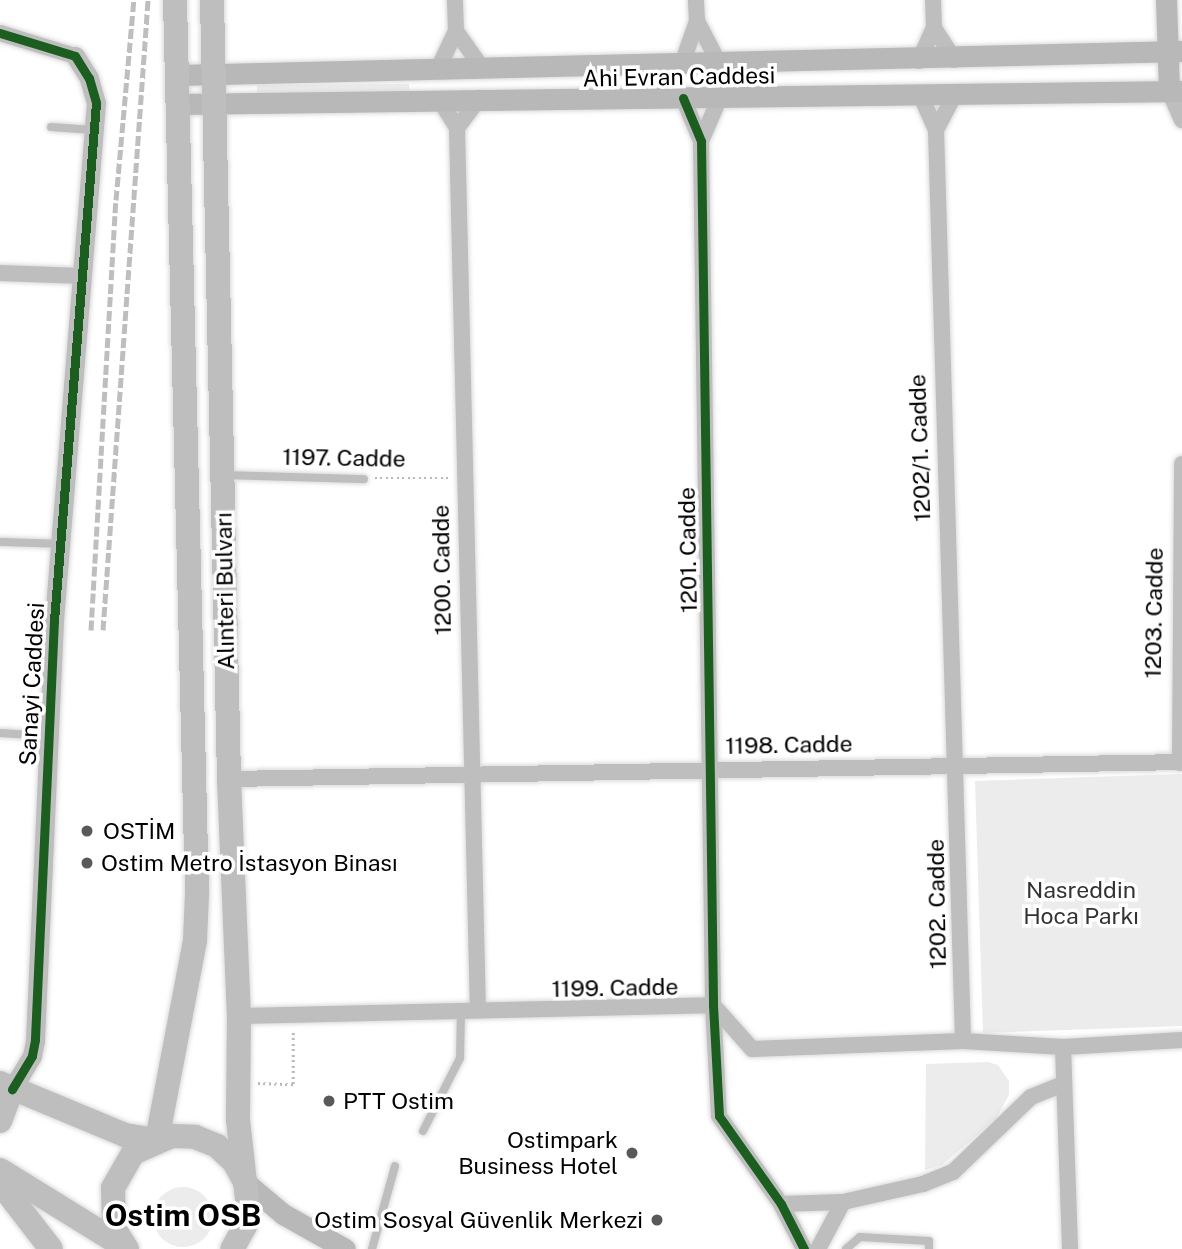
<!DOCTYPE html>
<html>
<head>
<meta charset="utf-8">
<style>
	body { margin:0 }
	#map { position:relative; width:1182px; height:1249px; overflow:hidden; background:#fff; font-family:"Public Sans",sans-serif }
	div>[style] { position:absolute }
	.green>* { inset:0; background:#ececec }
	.round { border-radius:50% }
	.path>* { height:2.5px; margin-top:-1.25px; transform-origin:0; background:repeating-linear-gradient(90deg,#b9b9b9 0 2px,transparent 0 5.5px) }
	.roads { filter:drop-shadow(0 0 2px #dbdbdb) drop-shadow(0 0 2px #dbdbdb) }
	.service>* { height:8px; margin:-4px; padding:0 4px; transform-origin:4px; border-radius:4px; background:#bebebe }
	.minor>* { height:16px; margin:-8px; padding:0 8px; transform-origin:8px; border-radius:8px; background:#bebebe }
	.tertiary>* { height:19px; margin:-9.5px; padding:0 9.5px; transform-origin:9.5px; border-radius:9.5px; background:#bebebe }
	.secondary>* { height:21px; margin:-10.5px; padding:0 10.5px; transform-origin:10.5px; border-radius:10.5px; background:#b8b8b8 }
	.primary>* { height:24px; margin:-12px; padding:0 12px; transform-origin:12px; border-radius:12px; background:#bebebe }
	.rail>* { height:5px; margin-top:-2.5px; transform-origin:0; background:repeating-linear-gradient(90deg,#bebebe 0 10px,transparent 0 13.5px) }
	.cycleway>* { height:9px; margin:-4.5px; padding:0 4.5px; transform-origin:4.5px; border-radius:4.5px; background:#1b5e20 }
	.dots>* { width:19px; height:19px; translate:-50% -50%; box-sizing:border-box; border:4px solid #fff; border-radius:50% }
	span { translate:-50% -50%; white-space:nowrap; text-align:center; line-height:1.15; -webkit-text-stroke:7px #fff; paint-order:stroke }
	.street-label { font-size:23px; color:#000 }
	.poi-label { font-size:23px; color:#000 }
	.left { translate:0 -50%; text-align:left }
	.right { translate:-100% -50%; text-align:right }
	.park-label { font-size:23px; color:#333 }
	.district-label { font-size:30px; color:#000; font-weight:700 }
</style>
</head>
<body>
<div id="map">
	<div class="green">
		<div style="clip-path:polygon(409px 84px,410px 93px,257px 94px,257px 85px)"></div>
		<div style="clip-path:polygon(1182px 774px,1182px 1026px,983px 1033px,975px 781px)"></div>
		<div style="clip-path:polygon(988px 1062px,998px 1065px,1009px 1081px,1009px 1095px,996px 1119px,942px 1165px,925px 1170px,926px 1064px)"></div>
		<div class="round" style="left:153px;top:1187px;width:60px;height:60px"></div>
	</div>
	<div class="path">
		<div style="left:375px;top:478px;width:74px"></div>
		<div style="left:258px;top:1083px;width:35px;rotate:2deg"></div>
		<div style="left:293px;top:1084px;width:52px;rotate:-90deg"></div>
	</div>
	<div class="roads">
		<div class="service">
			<div style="left:51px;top:127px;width:43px;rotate:4deg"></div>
			<div style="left:227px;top:475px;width:137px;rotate:1.7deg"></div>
			<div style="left:0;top:542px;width:60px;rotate:1.9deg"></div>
			<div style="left:0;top:733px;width:49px;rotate:3.5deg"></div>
			<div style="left:423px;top:1131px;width:82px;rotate:-63.1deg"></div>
			<div style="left:460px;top:1058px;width:47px;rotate:-88.8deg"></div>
			<div style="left:372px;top:1249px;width:86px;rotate:-74.5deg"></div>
			<div style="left:846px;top:1249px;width:18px;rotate:-41deg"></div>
			<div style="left:860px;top:1237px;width:69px;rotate:3.3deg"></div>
			<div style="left:929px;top:1241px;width:8px;rotate:90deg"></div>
		</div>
		<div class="minor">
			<div style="left:697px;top:21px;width:47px;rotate:62.4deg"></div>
			<div style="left:934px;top:28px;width:38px;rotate:57deg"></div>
			<div style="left:456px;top:31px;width:45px;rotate:54.9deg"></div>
			<div style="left:0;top:33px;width:78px;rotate:17deg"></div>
			<div style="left:919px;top:61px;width:36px;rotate:-66deg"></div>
			<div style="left:934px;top:28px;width:28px;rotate:-92deg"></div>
			<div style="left:682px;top:64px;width:46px;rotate:-70.8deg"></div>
			<div style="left:697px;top:21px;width:21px;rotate:-93deg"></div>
			<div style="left:438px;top:69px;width:42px;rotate:-64.7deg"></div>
			<div style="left:456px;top:31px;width:31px;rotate:-92deg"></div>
			<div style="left:1169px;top:91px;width:32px;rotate:66deg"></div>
			<div style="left:920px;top:94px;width:39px;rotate:66deg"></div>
			<div style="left:936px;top:130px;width:911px;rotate:88.3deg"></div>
			<div style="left:683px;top:98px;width:47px;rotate:67.3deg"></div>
			<div style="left:701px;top:141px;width:864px;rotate:89.2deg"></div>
			<div style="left:713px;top:1005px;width:111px;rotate:86.9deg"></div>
			<div style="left:719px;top:1116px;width:108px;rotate:54.8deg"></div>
			<div style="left:781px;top:1204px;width:51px;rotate:62.9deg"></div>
			<div style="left:439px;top:99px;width:34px;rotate:58deg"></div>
			<div style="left:457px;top:128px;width:882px;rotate:88.64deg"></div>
			<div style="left:457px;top:128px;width:38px;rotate:-53deg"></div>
			<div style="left:936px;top:130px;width:41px;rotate:-62.2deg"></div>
			<div style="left:701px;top:141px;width:50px;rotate:-66.5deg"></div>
			<div style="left:0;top:273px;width:82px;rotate:2.1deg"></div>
			<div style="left:1180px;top:763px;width:299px;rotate:-89.6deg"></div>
			<div style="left:229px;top:779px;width:953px;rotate:-1.02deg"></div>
			<div style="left:239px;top:1016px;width:474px;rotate:-1.3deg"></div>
			<div style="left:713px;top:1005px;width:59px;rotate:48.4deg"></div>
			<div style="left:752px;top:1049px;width:211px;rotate:-2.2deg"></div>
			<div style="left:963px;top:1041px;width:100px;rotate:3.4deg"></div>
			<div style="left:1063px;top:1047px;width:119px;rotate:-3.4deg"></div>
			<div style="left:1063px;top:1047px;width:202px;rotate:88deg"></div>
			<div style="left:781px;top:1204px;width:62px;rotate:-1.8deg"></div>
			<div style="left:843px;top:1202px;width:82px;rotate:-12.7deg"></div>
			<div style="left:923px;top:1184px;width:32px;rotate:-22deg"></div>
			<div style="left:953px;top:1172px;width:108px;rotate:-43.9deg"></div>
			<div style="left:1031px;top:1097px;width:35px;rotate:-22deg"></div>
			<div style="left:818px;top:1249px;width:53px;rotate:-62deg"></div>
		</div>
		<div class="tertiary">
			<div style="left:12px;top:1089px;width:39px;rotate:-59deg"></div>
			<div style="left:32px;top:1056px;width:16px;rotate:-79deg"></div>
			<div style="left:35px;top:1040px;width:420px;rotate:-87.4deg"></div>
			<div style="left:54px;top:620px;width:519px;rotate:-85.36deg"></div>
			<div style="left:96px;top:103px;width:26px;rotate:-106deg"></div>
			<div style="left:89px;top:78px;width:26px;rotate:-122deg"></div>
		</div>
		<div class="secondary">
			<div style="left:1166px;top:0;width:91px;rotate:88.1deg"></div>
			<div style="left:177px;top:75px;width:1005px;rotate:-1.37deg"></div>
			<div style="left:177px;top:104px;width:1005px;rotate:-0.74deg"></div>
			<div style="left:245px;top:1182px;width:50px;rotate:40.1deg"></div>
			<div style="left:283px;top:1214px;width:71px;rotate:29.4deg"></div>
		</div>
		<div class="primary">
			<div style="left:212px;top:0;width:779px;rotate:88.75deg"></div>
			<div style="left:229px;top:779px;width:237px;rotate:87.6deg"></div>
			<div style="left:239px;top:1016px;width:104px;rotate:90.6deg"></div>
			<div style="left:238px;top:1120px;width:62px;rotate:83.6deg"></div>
			<div style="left:0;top:1083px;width:135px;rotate:22.6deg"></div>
			<div style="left:125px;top:1135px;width:32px;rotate:9deg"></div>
			<div style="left:0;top:1121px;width:34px;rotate:-69deg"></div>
			<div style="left:157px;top:1140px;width:204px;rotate:-79.2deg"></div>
			<div style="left:195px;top:940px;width:46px;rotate:-87.5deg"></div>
			<div style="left:197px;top:894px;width:894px;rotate:-91.41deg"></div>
			<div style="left:0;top:1170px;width:145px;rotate:31.7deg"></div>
			<div style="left:0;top:1183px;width:83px;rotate:52.3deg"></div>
			<div style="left:127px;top:1249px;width:25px;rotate:-122deg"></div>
			<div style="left:114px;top:1228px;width:40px;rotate:-91.4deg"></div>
			<div style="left:113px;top:1188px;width:40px;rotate:-60.3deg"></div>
			<div style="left:133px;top:1153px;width:43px;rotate:-23.6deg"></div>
			<div style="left:172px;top:1136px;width:23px;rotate:2deg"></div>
			<div style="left:195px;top:1137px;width:24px;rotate:22deg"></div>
			<div style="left:217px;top:1146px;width:23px;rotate:43deg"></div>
			<div style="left:234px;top:1162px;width:23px;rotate:61deg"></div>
			<div style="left:245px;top:1182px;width:23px;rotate:83deg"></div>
			<div style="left:248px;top:1205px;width:21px;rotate:98deg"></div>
			<div style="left:245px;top:1226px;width:26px;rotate:119deg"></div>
		</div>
	</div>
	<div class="rail">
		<div style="left:91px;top:630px;width:431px;rotate:-86.7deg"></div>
		<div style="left:116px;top:200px;width:201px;rotate:-84.9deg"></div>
		<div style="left:103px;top:630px;width:632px;rotate:-85.91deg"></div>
	</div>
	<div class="cycleway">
		<div style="left:0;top:33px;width:78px;rotate:17deg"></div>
		<div style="left:75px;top:56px;width:26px;rotate:58deg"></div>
		<div style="left:89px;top:78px;width:26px;rotate:74deg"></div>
		<div style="left:96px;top:103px;width:519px;rotate:94.64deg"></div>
		<div style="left:54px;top:620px;width:420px;rotate:92.6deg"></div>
		<div style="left:35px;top:1040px;width:16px;rotate:101deg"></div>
		<div style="left:32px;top:1056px;width:39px;rotate:121deg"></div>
		<div style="left:683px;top:98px;width:47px;rotate:67.3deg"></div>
		<div style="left:701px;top:141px;width:864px;rotate:89.2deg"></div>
		<div style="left:713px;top:1005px;width:111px;rotate:86.9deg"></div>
		<div style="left:719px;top:1116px;width:108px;rotate:54.8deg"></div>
		<div style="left:781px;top:1204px;width:51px;rotate:62.9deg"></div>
	</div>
	<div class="dots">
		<div style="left:87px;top:831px;background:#595959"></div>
		<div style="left:87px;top:863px;background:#595959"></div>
		<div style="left:329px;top:1101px;background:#595959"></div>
		<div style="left:632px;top:1153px;background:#595959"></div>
		<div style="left:657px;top:1220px;background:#595959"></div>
	</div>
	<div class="street-label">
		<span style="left:679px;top:77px;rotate:-1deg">Ahi Evran Caddesi</span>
		<span style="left:920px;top:448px;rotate:-92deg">1202/1. Cadde</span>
		<span style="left:344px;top:458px;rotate:1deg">1197. Cadde</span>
		<span style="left:688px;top:550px;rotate:-91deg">1201. Cadde</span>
		<span style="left:442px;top:570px;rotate:-91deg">1200. Cadde</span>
		<span style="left:225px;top:591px;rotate:-91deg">Alınteri Bulvarı</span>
		<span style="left:1154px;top:613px;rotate:-89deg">1203. Cadde</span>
		<span style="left:32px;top:684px;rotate:-87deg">Sanayi Caddesi</span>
		<span style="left:789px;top:745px;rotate:-1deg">1198. Cadde</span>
		<span style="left:937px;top:904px;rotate:-91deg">1202. Cadde</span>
		<span style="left:615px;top:988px;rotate:-1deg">1199. Cadde</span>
	</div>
	<div class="poi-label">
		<span class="left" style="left:103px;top:831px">OSTİM</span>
		<span class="left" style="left:101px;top:863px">Ostim Metro İstasyon Binası</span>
		<span class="left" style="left:343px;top:1101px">PTT Ostim</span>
		<span class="right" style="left:618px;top:1153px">Ostimpark<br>Business Hotel</span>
		<span class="right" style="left:643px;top:1220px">Ostim Sosyal Güvenlik Merkezi</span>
	</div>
	<div class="park-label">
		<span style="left:1081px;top:903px">Nasreddin<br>Hoca Parkı</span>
	</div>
	<div class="district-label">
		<span style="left:183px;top:1215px">Ostim OSB</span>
	</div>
</div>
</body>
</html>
